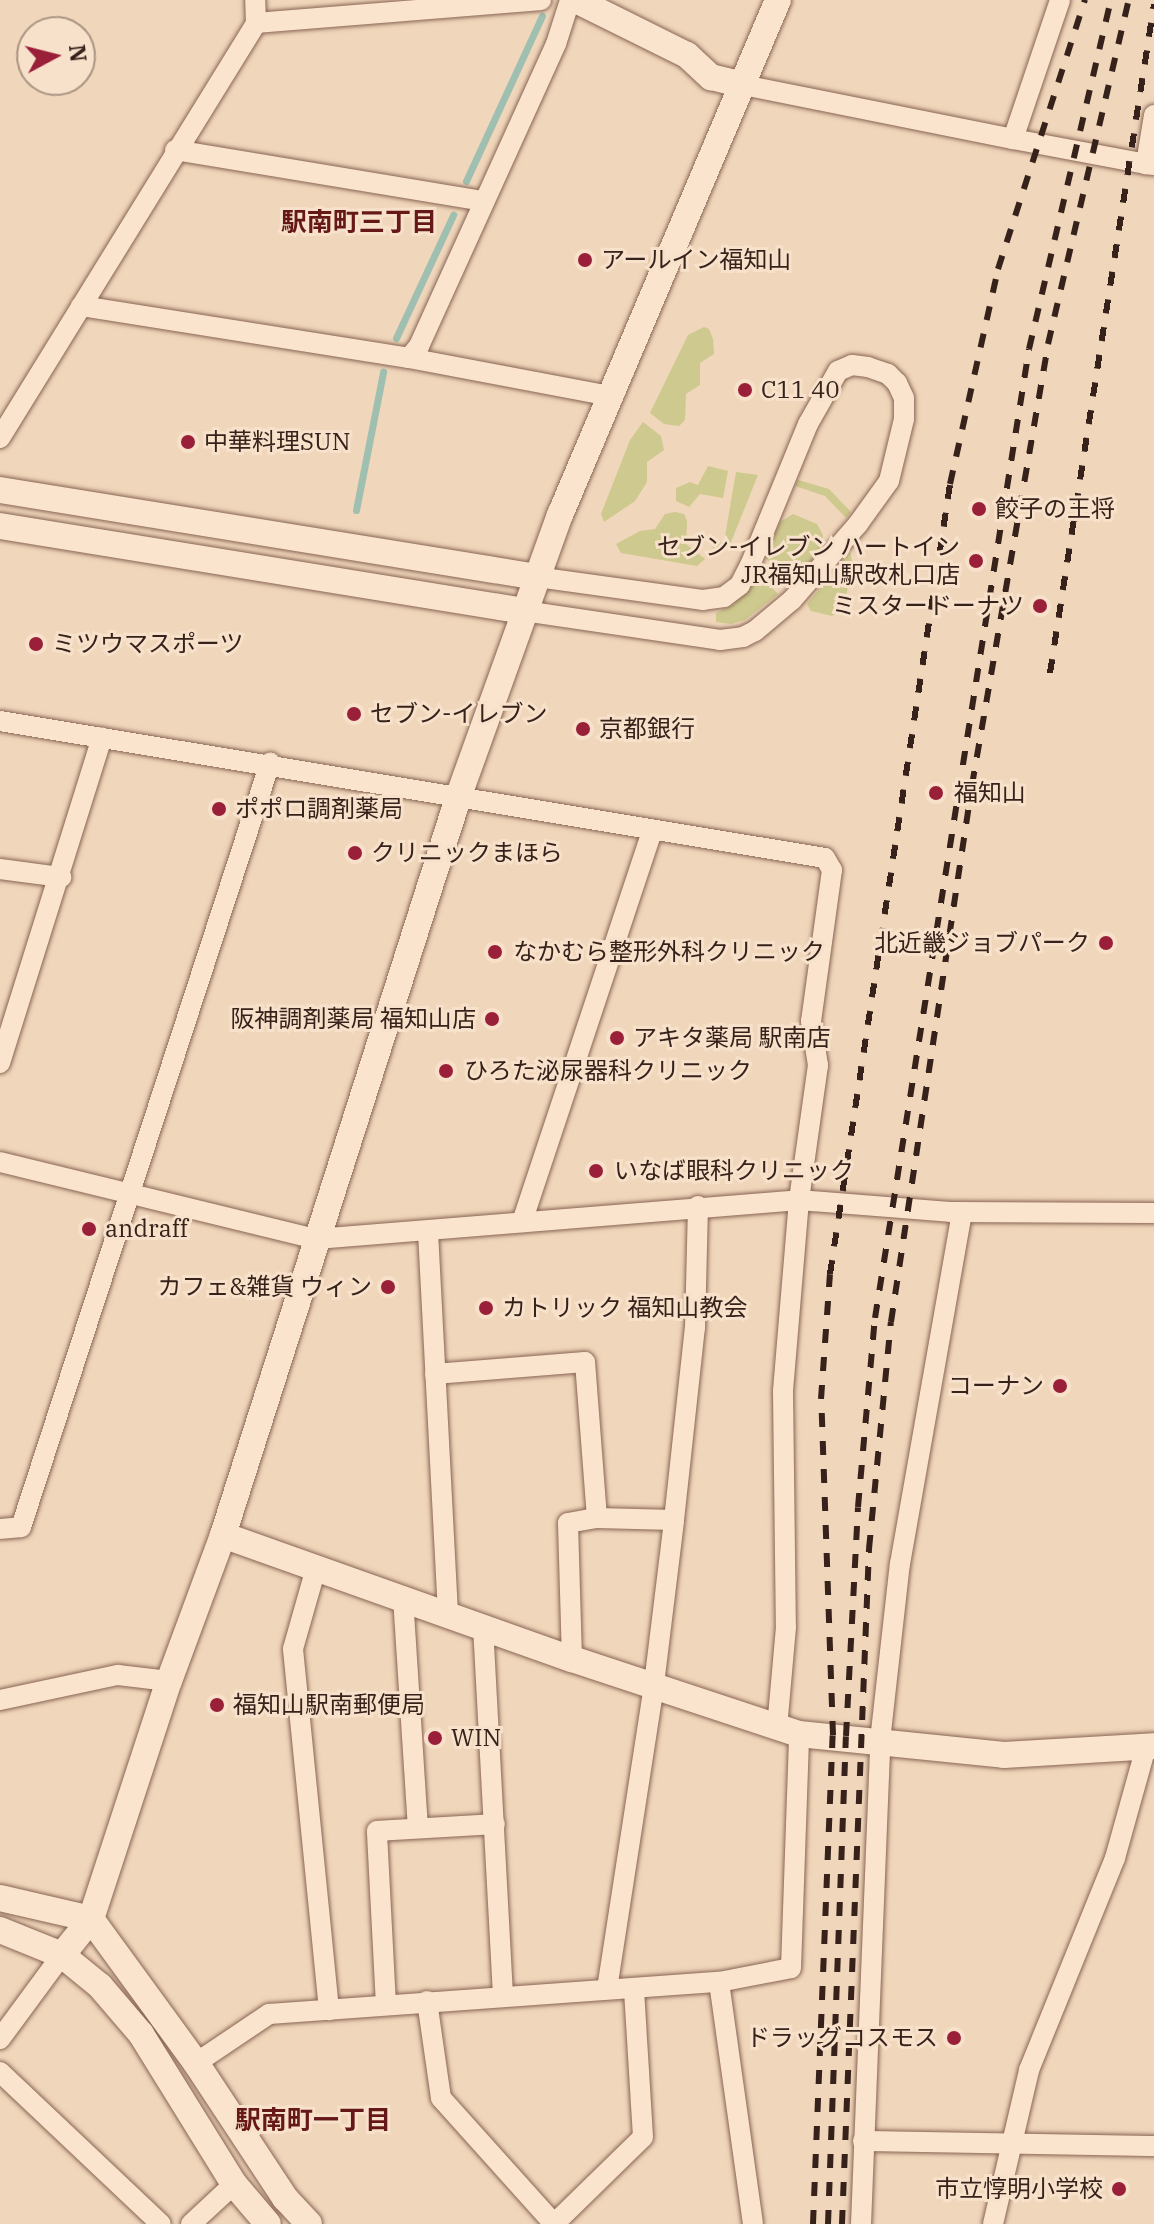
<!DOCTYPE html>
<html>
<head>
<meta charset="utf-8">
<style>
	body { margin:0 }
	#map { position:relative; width:1154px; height:2224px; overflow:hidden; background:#f0d6ba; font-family:"IBM Plex Serif","Noto Sans JP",serif }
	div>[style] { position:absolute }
	.green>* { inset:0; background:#cec98e }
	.stream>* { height:7px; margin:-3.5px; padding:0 3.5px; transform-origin:3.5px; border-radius:3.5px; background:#9fc0b0 }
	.roads { filter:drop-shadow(0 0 2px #886554) drop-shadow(0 0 2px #886554) }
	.minor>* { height:20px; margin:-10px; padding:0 10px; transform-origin:10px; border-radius:10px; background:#fbe4ce }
	.tertiary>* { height:26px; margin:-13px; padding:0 13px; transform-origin:13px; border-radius:13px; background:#fbe4ce }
	.rail>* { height:6px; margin-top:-3px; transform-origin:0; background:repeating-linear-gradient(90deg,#36221a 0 14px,transparent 0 28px) }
	.dots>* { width:22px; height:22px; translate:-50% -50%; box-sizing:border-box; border:4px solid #f7e1ca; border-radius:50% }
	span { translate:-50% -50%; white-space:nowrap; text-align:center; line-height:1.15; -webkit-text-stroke:6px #f7e1ca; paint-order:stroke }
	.poi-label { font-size:24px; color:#36221a }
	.left { translate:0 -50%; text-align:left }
	.right { translate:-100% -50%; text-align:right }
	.neighbourhood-label { font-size:26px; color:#651817; font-weight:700 }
	.north { position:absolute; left:16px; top:16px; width:80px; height:80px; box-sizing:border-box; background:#f7e1ca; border:2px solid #aa9584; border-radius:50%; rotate:83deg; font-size:22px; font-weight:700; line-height:32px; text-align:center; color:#36221a }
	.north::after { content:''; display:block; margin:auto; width:28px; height:36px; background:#9a2039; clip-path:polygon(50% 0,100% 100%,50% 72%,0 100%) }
</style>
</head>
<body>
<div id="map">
	<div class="green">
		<div style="clip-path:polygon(704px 327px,709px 329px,713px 339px,714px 354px,700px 363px,700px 385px,686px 394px,685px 420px,679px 426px,664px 424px,650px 413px,688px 335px)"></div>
		<div style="clip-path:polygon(643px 422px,661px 436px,664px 450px,647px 462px,647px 482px,635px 501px,604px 522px,601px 514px,630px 440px)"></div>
		<div style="clip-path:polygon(708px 466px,728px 471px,723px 498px,700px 494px,689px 507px,676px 501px,676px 488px,690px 482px,698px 485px)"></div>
		<div style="clip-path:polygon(736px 472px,758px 475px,729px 547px,715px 554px,711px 541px,724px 542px)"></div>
		<div style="clip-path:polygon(798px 480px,829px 489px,851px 512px,846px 518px,825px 496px,795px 486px)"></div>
		<div style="clip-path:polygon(675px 512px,684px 514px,687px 521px,686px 544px,705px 559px,697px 566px,621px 553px,616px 544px,640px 531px,655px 529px,665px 514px)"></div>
		<div style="clip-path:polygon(793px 514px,817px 524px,823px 535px,820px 550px,795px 582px,788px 583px,765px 557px,780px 522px)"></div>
		<div style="clip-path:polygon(850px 552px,853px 565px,843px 609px,832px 616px,811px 611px,807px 604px)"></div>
		<div style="clip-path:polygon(758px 573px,778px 594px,745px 620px,731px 624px,716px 622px,716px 613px,734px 604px)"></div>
	</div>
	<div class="stream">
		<div style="left:466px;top:181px;width:182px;rotate:-65.3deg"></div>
		<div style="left:396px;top:338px;width:136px;rotate:-65.1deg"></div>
		<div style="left:356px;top:510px;width:141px;rotate:-78.9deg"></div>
	</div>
	<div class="roads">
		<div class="minor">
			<div style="left:256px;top:23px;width:286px;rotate:-4.6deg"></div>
			<div style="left:743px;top:85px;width:275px;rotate:11.3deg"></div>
			<div style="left:1013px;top:139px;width:147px;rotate:-71.3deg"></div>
			<div style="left:1154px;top:115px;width:50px;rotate:99.3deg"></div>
			<div style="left:1146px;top:164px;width:8px;rotate:7deg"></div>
			<div style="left:1013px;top:139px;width:135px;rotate:10.6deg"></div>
			<div style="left:175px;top:150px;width:313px;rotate:9.4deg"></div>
			<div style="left:81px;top:306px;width:332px;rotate:9deg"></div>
			<div style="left:409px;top:358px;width:206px;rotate:10.7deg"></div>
			<div style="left:409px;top:358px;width:16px;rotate:-50deg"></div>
			<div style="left:419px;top:346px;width:332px;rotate:-65.6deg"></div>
			<div style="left:556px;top:44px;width:46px;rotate:-72.3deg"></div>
			<div style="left:0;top:438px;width:488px;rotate:-58.3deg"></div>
			<div style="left:256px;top:23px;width:23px;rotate:-92deg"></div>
			<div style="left:524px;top:611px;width:198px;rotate:8.4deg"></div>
			<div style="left:720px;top:640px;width:23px;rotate:-7deg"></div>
			<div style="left:743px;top:637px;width:13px;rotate:-27deg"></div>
			<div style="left:755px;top:631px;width:48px;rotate:-40deg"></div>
			<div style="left:792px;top:600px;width:101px;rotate:-49deg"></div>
			<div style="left:858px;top:524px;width:53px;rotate:-54.2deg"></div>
			<div style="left:889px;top:481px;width:64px;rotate:-76.4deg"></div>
			<div style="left:904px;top:419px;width:21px;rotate:-90deg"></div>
			<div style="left:904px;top:398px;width:17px;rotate:-115deg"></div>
			<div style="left:897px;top:383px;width:13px;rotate:-135deg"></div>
			<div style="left:888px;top:374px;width:21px;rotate:-161deg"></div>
			<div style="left:868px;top:367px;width:16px;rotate:-173deg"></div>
			<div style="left:852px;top:365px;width:15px;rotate:157deg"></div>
			<div style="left:838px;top:371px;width:61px;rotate:119.5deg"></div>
			<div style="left:808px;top:424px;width:150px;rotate:112.3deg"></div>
			<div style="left:751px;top:563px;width:25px;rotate:117deg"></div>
			<div style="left:740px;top:585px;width:20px;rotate:143deg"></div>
			<div style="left:724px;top:597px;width:21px;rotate:172deg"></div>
			<div style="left:703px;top:600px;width:168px;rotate:-172.1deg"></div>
			<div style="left:0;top:721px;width:836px;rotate:9.43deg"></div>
			<div style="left:825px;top:858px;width:14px;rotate:60deg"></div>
			<div style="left:832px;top:870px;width:152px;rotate:97.9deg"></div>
			<div style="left:811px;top:1021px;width:45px;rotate:81deg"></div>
			<div style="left:818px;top:1065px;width:136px;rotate:98deg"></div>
			<div style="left:799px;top:1200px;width:192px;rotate:94.8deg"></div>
			<div style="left:783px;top:1391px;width:236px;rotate:89.3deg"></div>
			<div style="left:786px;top:1627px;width:100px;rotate:95.1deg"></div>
			<div style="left:0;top:869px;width:62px;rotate:7.5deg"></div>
			<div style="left:0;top:1063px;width:341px;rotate:-72.6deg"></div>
			<div style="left:0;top:1162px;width:325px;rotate:13.7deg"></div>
			<div style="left:316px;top:1239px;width:485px;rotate:-4.6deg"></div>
			<div style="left:799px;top:1200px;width:151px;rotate:4.5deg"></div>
			<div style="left:950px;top:1212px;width:204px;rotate:0.3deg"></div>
			<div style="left:522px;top:1222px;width:412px;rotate:-71.6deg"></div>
			<div style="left:428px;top:1232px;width:384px;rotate:87deg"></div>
			<div style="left:435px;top:1374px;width:150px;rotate:-4.6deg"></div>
			<div style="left:585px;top:1362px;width:156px;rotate:85.6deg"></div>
			<div style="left:597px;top:1518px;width:77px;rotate:1.5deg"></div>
			<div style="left:0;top:1529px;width:21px;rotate:-5deg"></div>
			<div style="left:21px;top:1527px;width:804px;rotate:-71.95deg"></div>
			<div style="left:316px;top:1568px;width:84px;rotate:105.9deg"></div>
			<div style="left:293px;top:1649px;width:363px;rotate:84.3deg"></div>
			<div style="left:403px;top:1597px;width:230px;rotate:86.3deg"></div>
			<div style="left:483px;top:1626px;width:371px;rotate:86.9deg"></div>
			<div style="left:572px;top:1659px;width:136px;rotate:-91.7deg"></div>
			<div style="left:568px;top:1523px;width:29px;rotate:-10deg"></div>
			<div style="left:0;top:1700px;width:121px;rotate:-12deg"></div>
			<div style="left:118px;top:1675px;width:51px;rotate:6.7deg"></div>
			<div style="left:719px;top:1982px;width:244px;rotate:82deg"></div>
			<div style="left:607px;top:1989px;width:309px;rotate:-81.2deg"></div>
			<div style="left:654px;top:1684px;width:165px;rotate:-83deg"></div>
			<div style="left:674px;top:1520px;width:193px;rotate:-83.8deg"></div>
			<div style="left:695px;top:1328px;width:122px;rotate:-88.6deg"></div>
			<div style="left:427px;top:2001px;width:98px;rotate:81.8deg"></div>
			<div style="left:441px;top:2098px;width:169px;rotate:48.1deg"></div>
			<div style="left:386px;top:2005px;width:174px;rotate:-93deg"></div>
			<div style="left:377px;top:1831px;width:118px;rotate:-3.4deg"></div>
			<div style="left:0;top:2039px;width:104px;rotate:-53.6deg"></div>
			<div style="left:196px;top:2063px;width:88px;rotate:-33.9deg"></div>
			<div style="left:269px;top:2014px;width:451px;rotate:-4.1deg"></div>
			<div style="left:719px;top:1982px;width:73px;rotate:-11deg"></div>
			<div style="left:791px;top:1968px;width:234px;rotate:-88deg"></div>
			<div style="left:0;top:2072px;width:221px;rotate:43.4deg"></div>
			<div style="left:863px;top:2141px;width:291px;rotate:1deg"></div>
			<div style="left:191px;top:2224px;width:59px;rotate:-42.9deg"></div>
			<div style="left:554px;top:2224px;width:124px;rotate:-44.3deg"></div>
			<div style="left:643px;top:2137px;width:148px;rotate:-93.5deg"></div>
			<div style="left:861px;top:2224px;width:483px;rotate:-87.7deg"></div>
			<div style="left:880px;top:1741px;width:178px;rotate:-83.6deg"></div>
			<div style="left:900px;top:1564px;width:357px;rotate:-80deg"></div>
			<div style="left:993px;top:2224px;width:158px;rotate:-76.8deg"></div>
			<div style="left:1029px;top:2070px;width:229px;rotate:-67.9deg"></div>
			<div style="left:1115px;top:1858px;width:115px;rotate:-74.4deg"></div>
		</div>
		<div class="tertiary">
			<div style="left:576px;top:0;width:124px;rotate:26.4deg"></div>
			<div style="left:687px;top:55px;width:33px;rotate:43deg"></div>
			<div style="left:711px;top:77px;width:33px;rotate:14deg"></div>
			<div style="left:0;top:490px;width:544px;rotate:9.2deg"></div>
			<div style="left:0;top:526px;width:531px;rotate:9.21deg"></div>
			<div style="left:223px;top:1535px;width:370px;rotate:19.6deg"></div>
			<div style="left:572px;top:1659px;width:239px;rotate:18.3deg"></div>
			<div style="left:799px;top:1734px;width:206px;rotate:5.8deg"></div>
			<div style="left:1004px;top:1755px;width:150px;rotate:-3.4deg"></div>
			<div style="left:0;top:1898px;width:93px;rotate:13deg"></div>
			<div style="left:91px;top:1919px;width:178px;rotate:53.9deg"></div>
			<div style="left:196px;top:2063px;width:162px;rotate:56.6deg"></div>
			<div style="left:285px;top:2198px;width:35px;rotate:47deg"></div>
			<div style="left:0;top:1930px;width:67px;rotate:22deg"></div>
			<div style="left:62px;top:1955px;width:49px;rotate:39.2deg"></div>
			<div style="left:100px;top:1986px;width:63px;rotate:49.5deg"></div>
			<div style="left:141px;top:2034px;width:176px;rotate:58.2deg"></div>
			<div style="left:234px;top:2184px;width:52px;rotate:49.6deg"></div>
			<div style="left:62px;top:1955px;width:46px;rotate:-51.1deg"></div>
			<div style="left:91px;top:1919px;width:250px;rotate:-71.9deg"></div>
			<div style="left:169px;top:1681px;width:156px;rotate:-69.7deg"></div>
			<div style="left:223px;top:1535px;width:777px;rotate:-72.31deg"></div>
			<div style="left:459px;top:795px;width:298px;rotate:-70.2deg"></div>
			<div style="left:560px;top:515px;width:559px;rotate:-67.06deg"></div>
		</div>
	</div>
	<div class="rail">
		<div style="left:1050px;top:673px;width:677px;rotate:-81.16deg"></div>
		<div style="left:813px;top:2224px;width:489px;rotate:-87.7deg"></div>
		<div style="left:833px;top:1735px;width:336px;rotate:-92deg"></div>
		<div style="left:821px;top:1399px;width:125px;rotate:-85.9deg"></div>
		<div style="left:830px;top:1274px;width:799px;rotate:-81.36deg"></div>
		<div style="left:950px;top:484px;width:220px;rotate:-77.4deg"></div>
		<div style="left:998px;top:269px;width:283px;rotate:-72.1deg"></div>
		<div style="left:828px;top:2224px;width:488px;rotate:-87.9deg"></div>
		<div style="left:846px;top:1736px;width:229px;rotate:-87deg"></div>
		<div style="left:858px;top:1507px;width:190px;rotate:-84.9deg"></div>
		<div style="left:875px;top:1318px;width:981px;rotate:-80.97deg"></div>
		<div style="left:1029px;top:349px;width:359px;rotate:-76.8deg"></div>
		<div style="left:842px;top:2224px;width:676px;rotate:-87.71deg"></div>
		<div style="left:869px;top:1549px;width:228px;rotate:-84.5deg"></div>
		<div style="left:891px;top:1322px;width:543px;rotate:-81.42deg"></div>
		<div style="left:972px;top:785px;width:448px;rotate:-80.2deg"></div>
		<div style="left:1048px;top:344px;width:353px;rotate:-76.8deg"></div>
	</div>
	<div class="dots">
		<div style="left:585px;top:260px;background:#9a2039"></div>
		<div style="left:745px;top:390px;background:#9a2039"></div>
		<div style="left:188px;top:442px;background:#9a2039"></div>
		<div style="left:979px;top:509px;background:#9a2039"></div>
		<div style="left:976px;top:561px;background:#9a2039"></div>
		<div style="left:1040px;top:606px;background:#9a2039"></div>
		<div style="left:36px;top:644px;background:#9a2039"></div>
		<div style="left:354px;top:714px;background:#9a2039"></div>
		<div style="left:583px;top:729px;background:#9a2039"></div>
		<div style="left:936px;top:793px;background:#9a2039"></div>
		<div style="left:219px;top:809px;background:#9a2039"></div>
		<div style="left:355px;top:853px;background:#9a2039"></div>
		<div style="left:1106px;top:943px;background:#9a2039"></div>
		<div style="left:495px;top:952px;background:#9a2039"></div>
		<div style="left:492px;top:1019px;background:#9a2039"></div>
		<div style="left:617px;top:1038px;background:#9a2039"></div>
		<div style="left:446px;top:1071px;background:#9a2039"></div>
		<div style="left:596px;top:1171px;background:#9a2039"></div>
		<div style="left:89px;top:1229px;background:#9a2039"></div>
		<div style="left:388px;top:1287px;background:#9a2039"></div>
		<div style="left:486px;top:1308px;background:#9a2039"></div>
		<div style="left:1060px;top:1386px;background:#9a2039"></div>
		<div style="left:217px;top:1705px;background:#9a2039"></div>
		<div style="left:435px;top:1738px;background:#9a2039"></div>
		<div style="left:954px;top:2038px;background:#9a2039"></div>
		<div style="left:1119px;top:2189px;background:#9a2039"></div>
	</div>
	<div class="poi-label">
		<span class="left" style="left:601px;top:260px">アールイン福知山</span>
		<span class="left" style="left:761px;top:390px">C11 40</span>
		<span class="left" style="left:204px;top:442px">中華料理SUN</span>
		<span class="left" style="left:995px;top:509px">餃子の王将</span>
		<span class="right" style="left:960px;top:561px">セブン-イレブン ハートイン<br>JR福知山駅改札口店</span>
		<span class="right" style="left:1024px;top:606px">ミスタードーナツ</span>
		<span class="left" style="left:52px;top:644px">ミツウマスポーツ</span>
		<span class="left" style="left:370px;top:714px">セブン-イレブン</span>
		<span class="left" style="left:599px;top:729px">京都銀行</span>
		<span class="left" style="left:954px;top:793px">福知山</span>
		<span class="left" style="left:235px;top:809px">ポポロ調剤薬局</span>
		<span class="left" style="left:371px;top:853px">クリニックまほら</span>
		<span class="right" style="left:1090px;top:943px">北近畿ジョブパーク</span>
		<span class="left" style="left:513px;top:952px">なかむら整形外科クリニック</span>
		<span class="right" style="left:476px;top:1019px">阪神調剤薬局 福知山店</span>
		<span class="left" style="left:633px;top:1038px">アキタ薬局 駅南店</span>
		<span class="left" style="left:464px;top:1071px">ひろた泌尿器科クリニック</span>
		<span class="left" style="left:614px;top:1171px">いなば眼科クリニック</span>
		<span class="left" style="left:105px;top:1229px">andraff</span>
		<span class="right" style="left:372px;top:1287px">カフェ&amp;雑貨 ウィン</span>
		<span class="left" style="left:502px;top:1308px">カトリック 福知山教会</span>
		<span class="right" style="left:1044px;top:1386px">コーナン</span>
		<span class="left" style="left:233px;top:1705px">福知山駅南郵便局</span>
		<span class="left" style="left:451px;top:1738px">WIN</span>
		<span class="right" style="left:938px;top:2038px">ドラッグコスモス</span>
		<span class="right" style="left:1103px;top:2189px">市立惇明小学校</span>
	</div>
	<div class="neighbourhood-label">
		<span style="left:359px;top:222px">駅南町三丁目</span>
		<span style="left:313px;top:2120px">駅南町一丁目</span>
	</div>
	<div class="north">N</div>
</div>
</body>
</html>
